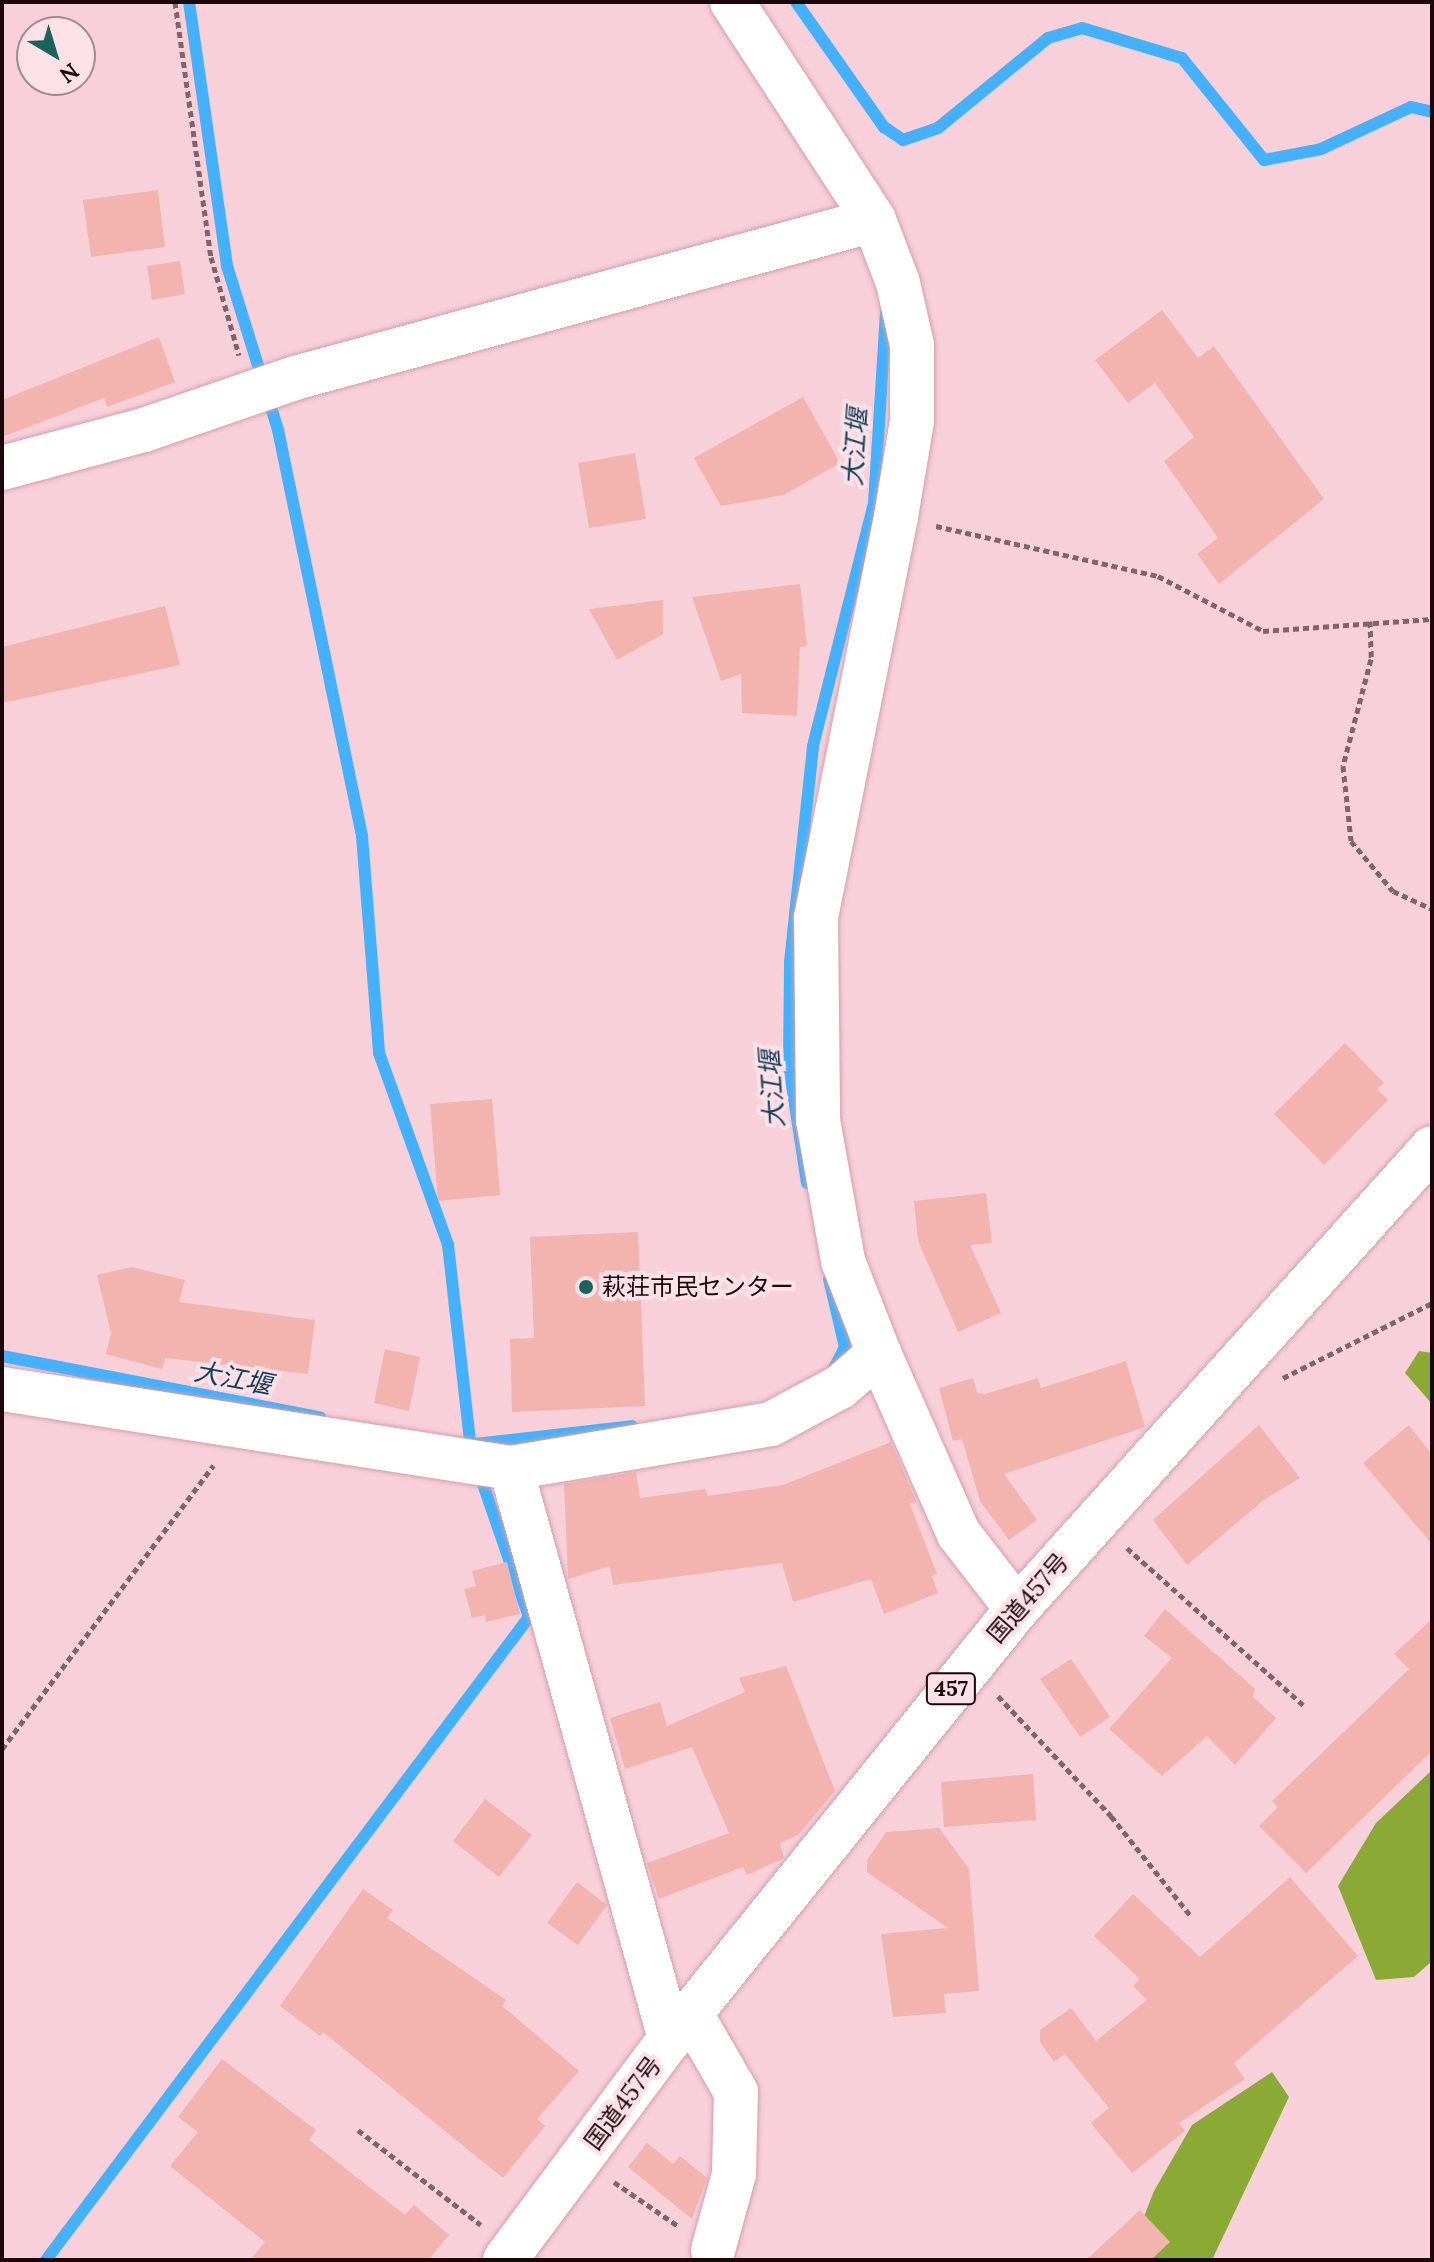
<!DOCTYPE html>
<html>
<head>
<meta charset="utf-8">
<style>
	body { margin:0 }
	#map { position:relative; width:1434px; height:2262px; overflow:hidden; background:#f7d0d9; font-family:Lora,"Noto Sans JP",serif }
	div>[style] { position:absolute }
	.forest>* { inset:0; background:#8baa35 }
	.stream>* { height:12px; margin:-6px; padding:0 6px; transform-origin:6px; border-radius:6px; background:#45b1fc }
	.building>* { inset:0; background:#f3b3af }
	.path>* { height:5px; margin-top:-2.5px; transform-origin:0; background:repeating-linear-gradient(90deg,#81646b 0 6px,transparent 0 10px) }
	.roads { filter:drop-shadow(0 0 2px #d99caa) drop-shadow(0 0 2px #d99caa) }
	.minor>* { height:44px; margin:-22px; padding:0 22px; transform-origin:22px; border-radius:22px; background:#fff }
	.trunk>* { height:44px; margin:-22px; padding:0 22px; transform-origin:22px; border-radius:22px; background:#fff }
	.dots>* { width:22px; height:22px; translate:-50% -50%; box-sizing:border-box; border:4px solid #fce1e7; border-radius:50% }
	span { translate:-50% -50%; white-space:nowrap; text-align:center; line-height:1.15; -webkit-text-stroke:8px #fce1e7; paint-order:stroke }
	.shield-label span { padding:2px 6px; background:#fce1e7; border:2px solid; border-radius:6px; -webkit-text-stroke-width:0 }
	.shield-label { font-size:22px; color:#1b060c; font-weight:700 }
	.poi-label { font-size:24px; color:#1b060c }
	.left { translate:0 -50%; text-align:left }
	.street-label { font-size:24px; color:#1b060c }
	.water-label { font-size:26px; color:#123d5b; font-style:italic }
	.frame { position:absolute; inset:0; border:4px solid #1b060c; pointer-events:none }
	.north { position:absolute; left:16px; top:16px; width:80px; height:80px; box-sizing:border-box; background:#fce1e7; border:2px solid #a2898f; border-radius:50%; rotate:142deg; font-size:22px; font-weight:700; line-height:32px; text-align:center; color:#1b060c }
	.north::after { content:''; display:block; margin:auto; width:28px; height:36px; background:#1a645b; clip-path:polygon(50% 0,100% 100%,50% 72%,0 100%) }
</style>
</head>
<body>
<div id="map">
	<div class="forest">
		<div style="clip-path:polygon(1419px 1351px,1432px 1353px,1432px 1404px,1405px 1373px)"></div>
		<div style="clip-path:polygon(1432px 1770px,1432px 1961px,1414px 1977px,1376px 1980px,1338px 1886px,1376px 1823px)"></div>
		<div style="clip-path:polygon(1272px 2072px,1289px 2097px,1212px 2260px,1127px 2260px,1154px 2191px,1192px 2125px)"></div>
	</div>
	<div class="stream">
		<div style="left:189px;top:2px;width:267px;rotate:81.8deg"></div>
		<div style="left:227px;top:266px;width:172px;rotate:72.7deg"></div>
		<div style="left:278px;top:430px;width:415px;rotate:78.3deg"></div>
		<div style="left:362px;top:836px;width:218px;rotate:85.5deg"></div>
		<div style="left:379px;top:1053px;width:204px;rotate:70.2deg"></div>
		<div style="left:448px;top:1245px;width:207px;rotate:83.6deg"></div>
		<div style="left:796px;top:2px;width:153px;rotate:54.9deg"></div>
		<div style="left:884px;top:127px;width:23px;rotate:34deg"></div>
		<div style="left:903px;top:140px;width:37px;rotate:-19deg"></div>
		<div style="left:938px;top:128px;width:142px;rotate:-39.3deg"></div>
		<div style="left:1048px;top:38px;width:35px;rotate:-16deg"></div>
		<div style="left:1082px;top:28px;width:104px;rotate:16.7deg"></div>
		<div style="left:1182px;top:58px;width:131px;rotate:51.2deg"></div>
		<div style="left:1264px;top:160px;width:58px;rotate:-10.9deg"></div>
		<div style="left:1321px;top:149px;width:99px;rotate:-25deg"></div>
		<div style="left:1411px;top:107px;width:22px;rotate:13deg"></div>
		<div style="left:807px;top:1183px;width:118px;rotate:-98.7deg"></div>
		<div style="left:789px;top:1066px;width:104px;rotate:-89.4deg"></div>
		<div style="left:790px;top:962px;width:217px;rotate:-83.9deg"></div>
		<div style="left:813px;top:746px;width:251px;rotate:-75.9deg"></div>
		<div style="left:874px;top:503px;width:191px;rotate:-86.4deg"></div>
		<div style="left:829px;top:1279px;width:70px;rotate:76.8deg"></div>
		<div style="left:845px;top:1347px;width:28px;rotate:117deg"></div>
		<div style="left:2px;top:1356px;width:324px;rotate:10.9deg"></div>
		<div style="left:475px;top:1444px;width:158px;rotate:-6.5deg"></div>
		<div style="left:46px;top:2260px;width:804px;rotate:-53.09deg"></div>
		<div style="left:529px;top:1617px;width:152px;rotate:-109.1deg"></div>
	</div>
	<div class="building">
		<div style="clip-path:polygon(158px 190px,165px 247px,91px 257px,83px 200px)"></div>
		<div style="clip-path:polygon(180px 261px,185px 294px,152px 300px,147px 266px)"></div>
		<div style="clip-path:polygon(1162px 310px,1198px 358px,1214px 346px,1324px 499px,1219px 584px,1197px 554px,1218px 538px,1164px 461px,1194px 437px,1155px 383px,1128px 403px,1095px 360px)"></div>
		<div style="clip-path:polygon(159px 337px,175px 382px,107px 407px,104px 398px,2px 437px,2px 400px)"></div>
		<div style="clip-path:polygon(803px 397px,840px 463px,784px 495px,721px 506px,694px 458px)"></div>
		<div style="clip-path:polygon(635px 453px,646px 519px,589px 528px,578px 463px)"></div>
		<div style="clip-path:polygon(800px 584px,807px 646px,800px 647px,797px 716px,742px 713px,741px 674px,721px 681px,692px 597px)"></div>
		<div style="clip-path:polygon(663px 600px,663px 634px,617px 660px,589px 609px)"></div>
		<div style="clip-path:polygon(165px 606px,180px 665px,2px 703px,2px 647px)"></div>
		<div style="clip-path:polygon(1345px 1043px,1384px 1083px,1377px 1089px,1388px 1100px,1324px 1165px,1274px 1114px)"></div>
		<div style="clip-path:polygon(492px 1099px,500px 1195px,438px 1201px,430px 1104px)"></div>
		<div style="clip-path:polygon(986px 1193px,992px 1243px,970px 1245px,1001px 1313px,958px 1332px,918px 1241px,914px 1201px)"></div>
		<div style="clip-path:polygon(638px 1232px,645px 1406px,512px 1412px,510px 1339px,534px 1338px,530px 1237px)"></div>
		<div style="clip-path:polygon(132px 1267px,185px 1280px,179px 1302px,315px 1320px,308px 1374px,165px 1358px,162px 1369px,106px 1354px,111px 1333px,97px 1275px)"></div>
		<div style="clip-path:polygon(385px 1349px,420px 1357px,409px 1411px,374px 1403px)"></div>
		<div style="clip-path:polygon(1126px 1361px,1145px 1427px,1004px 1474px,1037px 1520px,1009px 1540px,980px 1501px,962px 1439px,953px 1441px,939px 1388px,973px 1378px,977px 1393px,985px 1394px,1038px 1378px,1041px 1388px)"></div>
		<div style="clip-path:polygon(1259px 1425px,1300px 1478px,1265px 1499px,1187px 1565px,1153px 1520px)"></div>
		<div style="clip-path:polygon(1409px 1425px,1432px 1455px,1432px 1544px,1363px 1463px)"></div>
		<div style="clip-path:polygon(891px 1442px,916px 1501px,910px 1504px,937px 1574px,932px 1576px,938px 1593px,884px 1614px,871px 1579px,793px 1602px,782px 1563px,613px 1585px,610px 1566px,568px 1579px,564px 1484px,636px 1472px,640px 1498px,706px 1489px,707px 1496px,783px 1485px)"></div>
		<div style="clip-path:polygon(507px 1562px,520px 1614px,486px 1622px,485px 1615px,472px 1618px,464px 1589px,476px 1586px,472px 1571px)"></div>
		<div style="clip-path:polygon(1165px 1609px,1255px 1689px,1253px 1697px,1276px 1718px,1235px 1765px,1207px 1736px,1162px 1776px,1109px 1729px,1172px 1658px,1144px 1636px)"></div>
		<div style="clip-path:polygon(1432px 1619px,1432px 1751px,1306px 1873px,1259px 1826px,1278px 1807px,1272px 1801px,1409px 1669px,1394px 1654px)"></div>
		<div style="clip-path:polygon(1071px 1659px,1110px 1717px,1080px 1737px,1040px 1679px)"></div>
		<div style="clip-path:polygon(786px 1666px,835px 1791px,798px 1835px,780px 1843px,784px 1858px,747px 1875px,743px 1867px,659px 1899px,647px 1863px,729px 1833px,692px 1747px,625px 1769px,610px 1718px,660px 1702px,667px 1726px,745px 1692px,739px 1678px)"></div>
		<div style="clip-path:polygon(1033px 1774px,1036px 1820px,944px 1827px,941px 1782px)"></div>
		<div style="clip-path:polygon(485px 1799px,532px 1835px,499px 1877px,453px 1841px)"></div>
		<div style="clip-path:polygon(939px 1828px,969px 1869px,979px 1991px,944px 1994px,946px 2013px,893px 2017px,881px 1934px,948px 1928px,867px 1872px,867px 1860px,886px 1832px)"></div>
		<div style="clip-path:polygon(1290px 1877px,1358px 1956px,1234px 2063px,1245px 2079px,1179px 2123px,1185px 2131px,1132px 2173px,1091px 2123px,1109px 2108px,1065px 2054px,1054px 2062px,1040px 2042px,1040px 2030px,1071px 2008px,1096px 2041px,1147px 2000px,1133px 1986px,1140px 1979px,1094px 1936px,1133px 1894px,1200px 1957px)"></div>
		<div style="clip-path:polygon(577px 1882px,607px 1905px,578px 1945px,547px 1923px)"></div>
		<div style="clip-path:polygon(363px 1889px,393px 1910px,387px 1918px,506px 2000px,502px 2006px,579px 2071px,537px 2119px,545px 2126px,503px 2178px,323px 2032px,320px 2036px,280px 2006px)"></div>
		<div style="clip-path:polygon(222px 2059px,316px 2130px,309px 2140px,405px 2215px,414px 2205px,449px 2235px,428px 2260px,250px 2260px,265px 2242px,170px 2166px,198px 2132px,178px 2117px)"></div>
		<div style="clip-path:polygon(647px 2143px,673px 2164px,680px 2156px,707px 2178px,692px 2219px,628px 2167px)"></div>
		<div style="clip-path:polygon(1140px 2210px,1170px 2242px,1151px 2260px,1086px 2260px)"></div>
	</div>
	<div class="path">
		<div style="left:175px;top:2px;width:258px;rotate:82deg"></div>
		<div style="left:211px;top:257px;width:102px;rotate:74.1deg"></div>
		<div style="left:936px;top:526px;width:228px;rotate:12.7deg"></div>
		<div style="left:1158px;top:576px;width:119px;rotate:27.6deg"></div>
		<div style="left:1263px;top:631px;width:169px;rotate:-4.1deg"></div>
		<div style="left:1370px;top:621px;width:38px;rotate:88deg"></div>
		<div style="left:1371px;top:659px;width:111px;rotate:104.7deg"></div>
		<div style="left:1343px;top:766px;width:75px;rotate:83.9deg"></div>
		<div style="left:1351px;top:841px;width:65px;rotate:50deg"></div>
		<div style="left:1393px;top:891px;width:43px;rotate:24.8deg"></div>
		<div style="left:1283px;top:1378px;width:167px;rotate:-26.7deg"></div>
		<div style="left:1127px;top:1548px;width:236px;rotate:41.7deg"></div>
		<div style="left:998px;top:1696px;width:165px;rotate:46.7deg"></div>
		<div style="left:1111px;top:1816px;width:127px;rotate:51.4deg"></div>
		<div style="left:2px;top:1749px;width:354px;rotate:-53.3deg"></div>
		<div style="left:358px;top:2130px;width:155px;rotate:37.7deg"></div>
		<div style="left:614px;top:2182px;width:78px;rotate:34.5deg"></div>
	</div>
	<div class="roads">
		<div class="minor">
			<div style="left:732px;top:2px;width:260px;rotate:56.9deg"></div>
			<div style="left:874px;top:220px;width:67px;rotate:69.1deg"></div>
			<div style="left:898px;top:283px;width:64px;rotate:77.3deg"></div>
			<div style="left:912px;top:345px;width:76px;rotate:90deg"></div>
			<div style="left:912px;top:421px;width:97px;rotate:99.5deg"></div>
			<div style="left:896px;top:517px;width:409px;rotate:101.3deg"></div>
			<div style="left:816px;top:918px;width:202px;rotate:89.4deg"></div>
			<div style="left:818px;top:1120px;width:143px;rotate:79.9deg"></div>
			<div style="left:843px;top:1261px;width:99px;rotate:68.6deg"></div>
			<div style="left:879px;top:1353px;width:198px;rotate:66.2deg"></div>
			<div style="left:959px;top:1534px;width:95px;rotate:52.3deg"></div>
			<div style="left:2px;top:468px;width:147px;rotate:-15deg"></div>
			<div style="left:144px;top:430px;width:160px;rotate:-19deg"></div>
			<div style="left:295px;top:378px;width:600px;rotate:-15.26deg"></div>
			<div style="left:2px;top:1389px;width:515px;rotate:8.82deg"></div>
			<div style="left:511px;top:1468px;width:264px;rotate:-9.6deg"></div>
			<div style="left:771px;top:1424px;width:78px;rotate:-28.2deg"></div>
			<div style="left:840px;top:1387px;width:52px;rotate:-41.1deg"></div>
			<div style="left:511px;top:1468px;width:593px;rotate:74.44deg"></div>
			<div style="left:691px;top:2014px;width:90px;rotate:60deg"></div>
			<div style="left:736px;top:2092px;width:82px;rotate:91.4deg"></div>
			<div style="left:734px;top:2174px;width:79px;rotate:105.4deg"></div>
		</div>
		<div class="trunk">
			<div style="left:505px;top:2260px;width:276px;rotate:-53.3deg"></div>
			<div style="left:670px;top:2039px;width:553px;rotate:-51.1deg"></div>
			<div style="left:1017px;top:1609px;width:620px;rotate:-48.01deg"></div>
		</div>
	</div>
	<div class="dots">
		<div style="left:586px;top:1287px;background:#1a645b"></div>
	</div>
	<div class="shield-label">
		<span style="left:951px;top:1689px">457</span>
	</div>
	<div class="poi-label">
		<span class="left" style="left:602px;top:1287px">萩荘市民センター</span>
	</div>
	<div class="street-label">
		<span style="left:1028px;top:1598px;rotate:-49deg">国道457号</span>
		<span style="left:623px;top:2103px;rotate:-53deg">国道457号</span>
	</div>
	<div class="water-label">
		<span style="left:855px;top:447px;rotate:-86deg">大江堰</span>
		<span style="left:772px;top:1089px;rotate:-94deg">大江堰</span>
		<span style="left:233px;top:1378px;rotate:11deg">大江堰</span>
	</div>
	<div class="frame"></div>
	<div class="north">N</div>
</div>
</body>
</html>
